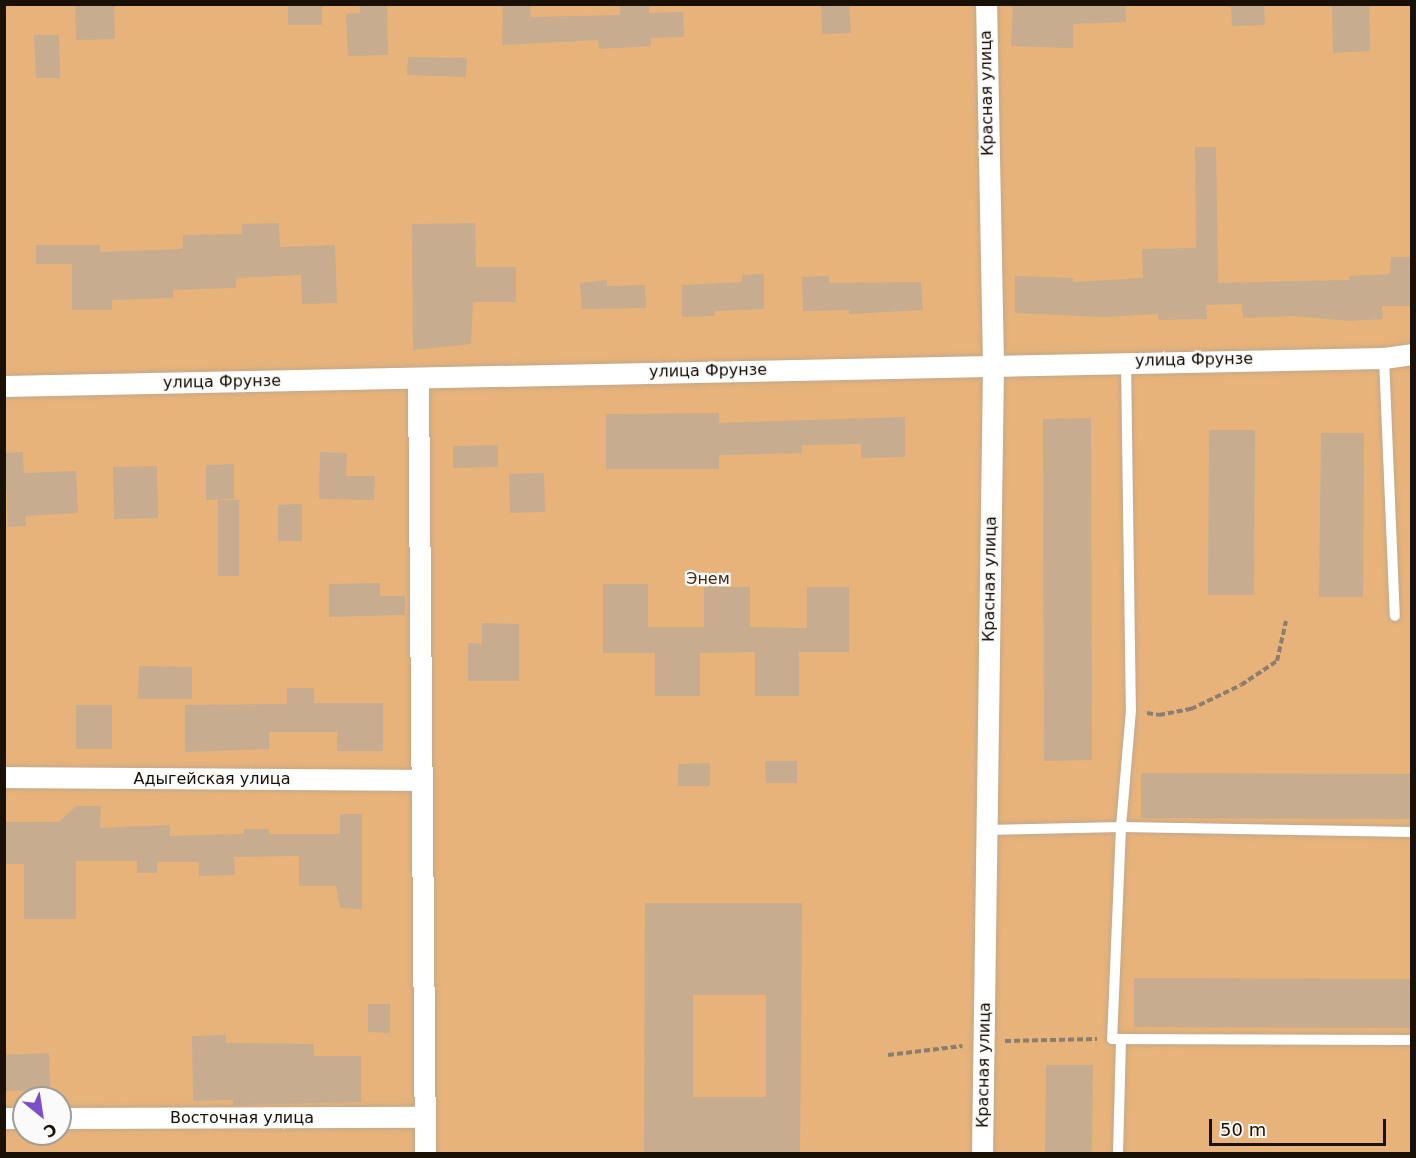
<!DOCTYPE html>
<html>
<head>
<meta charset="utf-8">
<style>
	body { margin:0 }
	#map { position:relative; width:1416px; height:1158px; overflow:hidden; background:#fbead8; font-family:"DejaVu Sans",sans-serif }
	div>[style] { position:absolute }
	.green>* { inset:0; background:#e7b37a }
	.building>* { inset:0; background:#c7ac90 }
	.path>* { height:4px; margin-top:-2px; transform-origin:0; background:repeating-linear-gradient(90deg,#8b7e70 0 6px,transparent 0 9px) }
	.roads { filter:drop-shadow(0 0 2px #c2a88b) drop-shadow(0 0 2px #c2a88b) }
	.lane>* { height:10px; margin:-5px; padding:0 5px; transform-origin:5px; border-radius:5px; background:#fff }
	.street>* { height:21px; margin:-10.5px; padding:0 10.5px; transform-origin:10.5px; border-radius:10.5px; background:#fff }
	span { translate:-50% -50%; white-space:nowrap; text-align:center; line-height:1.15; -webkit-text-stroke:4.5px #fafafa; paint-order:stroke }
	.street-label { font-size:16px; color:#1a1106 }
	.park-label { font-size:16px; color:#422c12 }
	.frame { position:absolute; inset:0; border:6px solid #1a1106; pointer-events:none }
	.north { position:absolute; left:12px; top:1086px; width:60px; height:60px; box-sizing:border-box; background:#fafafa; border:2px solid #a09d98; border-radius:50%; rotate:150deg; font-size:16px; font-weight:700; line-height:24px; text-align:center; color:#1a1106 }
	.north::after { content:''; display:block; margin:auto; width:21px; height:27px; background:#7c4fc8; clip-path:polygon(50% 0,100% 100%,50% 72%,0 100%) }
	.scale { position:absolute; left:1209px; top:1119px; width:177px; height:27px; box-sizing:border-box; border:3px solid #1a1106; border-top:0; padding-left:8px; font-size:18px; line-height:21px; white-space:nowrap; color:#1a1106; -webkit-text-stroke:4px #fafafa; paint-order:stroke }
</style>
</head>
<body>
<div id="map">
	<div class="green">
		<div style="clip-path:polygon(evenodd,5px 5px,1411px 5px,1411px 1153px,5px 1154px,5px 5px,24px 1098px,60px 1098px,60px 1134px,24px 1134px,24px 1098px)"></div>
	</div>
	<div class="building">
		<div style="clip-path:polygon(75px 4px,114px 4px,115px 39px,76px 40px)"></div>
		<div style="clip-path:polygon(288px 4px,322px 4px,322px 25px,288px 25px)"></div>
		<div style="clip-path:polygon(360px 4px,387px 4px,388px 55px,348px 56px,346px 14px,360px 13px)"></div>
		<div style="clip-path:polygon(503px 4px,531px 4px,530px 17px,620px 15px,620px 4px,649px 4px,649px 13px,683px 12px,684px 37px,651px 38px,651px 46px,599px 49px,598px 40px,502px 45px)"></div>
		<div style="clip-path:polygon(821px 4px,849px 4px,851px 33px,822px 34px)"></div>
		<div style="clip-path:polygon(1013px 4px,1125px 4px,1126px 22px,1073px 24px,1073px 48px,1011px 46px)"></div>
		<div style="clip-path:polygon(1231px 4px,1264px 4px,1265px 25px,1232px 26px)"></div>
		<div style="clip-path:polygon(1332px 4px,1369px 4px,1370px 51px,1333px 53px)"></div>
		<div style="clip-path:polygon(34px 35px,59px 35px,60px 78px,36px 78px)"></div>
		<div style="clip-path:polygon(408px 57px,467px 58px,466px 77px,407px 75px)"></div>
		<div style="clip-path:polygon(1195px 147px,1216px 147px,1218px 283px,1349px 280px,1349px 276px,1390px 274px,1391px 257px,1412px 257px,1412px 306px,1382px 306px,1383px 319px,1350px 321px,1292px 316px,1243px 318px,1242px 304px,1206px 305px,1207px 319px,1158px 320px,1158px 314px,1104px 317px,1015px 313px,1015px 276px,1073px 278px,1073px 282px,1143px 278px,1142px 249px,1196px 248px)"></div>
		<div style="clip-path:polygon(279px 223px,280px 247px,335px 245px,337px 303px,302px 304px,301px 275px,236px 278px,236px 288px,173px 290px,173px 298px,112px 300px,112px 310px,72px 310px,72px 264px,36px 264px,36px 245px,100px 245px,100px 252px,183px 249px,183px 235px,242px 234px,242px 224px)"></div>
		<div style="clip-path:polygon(475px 223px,476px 267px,516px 267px,516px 302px,473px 302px,471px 344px,413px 350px,412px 224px)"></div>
		<div style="clip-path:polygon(764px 274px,764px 309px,715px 311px,715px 316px,682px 317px,682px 285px,742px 282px,742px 275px)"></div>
		<div style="clip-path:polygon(829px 276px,829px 283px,921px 282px,923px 310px,849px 314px,849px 310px,803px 311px,802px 277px)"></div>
		<div style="clip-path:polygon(607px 280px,607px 286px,645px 285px,646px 308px,582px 309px,580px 283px)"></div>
		<div style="clip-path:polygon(719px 413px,719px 423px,905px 417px,905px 457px,861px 458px,861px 444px,802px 445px,802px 453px,719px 455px,719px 469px,606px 469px,606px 414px)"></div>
		<div style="clip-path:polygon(1091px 418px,1092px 760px,1044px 761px,1043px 419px)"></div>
		<div style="clip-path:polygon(1209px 430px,1255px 430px,1254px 595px,1208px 595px)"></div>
		<div style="clip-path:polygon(1321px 433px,1364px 433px,1363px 597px,1319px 597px)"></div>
		<div style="clip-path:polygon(498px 445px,498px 467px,453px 468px,453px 446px)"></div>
		<div style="clip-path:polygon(23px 452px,24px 473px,76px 471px,78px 513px,26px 516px,26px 526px,8px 527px,5px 453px)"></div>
		<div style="clip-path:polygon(320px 452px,347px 453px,346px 476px,375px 476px,374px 500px,319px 499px)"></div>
		<div style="clip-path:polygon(234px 464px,234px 499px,206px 500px,206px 465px)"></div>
		<div style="clip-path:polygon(157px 466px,158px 518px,114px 519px,113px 467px)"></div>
		<div style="clip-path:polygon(544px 473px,545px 512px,510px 513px,509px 474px)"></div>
		<div style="clip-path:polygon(218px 500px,239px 500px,239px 576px,218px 576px)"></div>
		<div style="clip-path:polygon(302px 504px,302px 541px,278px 541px,278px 505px)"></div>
		<div style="clip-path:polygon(380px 583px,380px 596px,405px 596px,405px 615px,329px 617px,329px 584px)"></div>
		<div style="clip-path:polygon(603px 584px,648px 584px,648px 627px,704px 627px,704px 587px,750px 587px,750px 627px,807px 628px,807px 587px,849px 587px,849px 652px,799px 652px,799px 696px,755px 696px,755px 652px,700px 653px,700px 696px,655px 696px,655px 653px,603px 653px)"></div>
		<div style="clip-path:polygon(482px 623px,519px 624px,519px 681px,468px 681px,468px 643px,482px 644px)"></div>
		<div style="clip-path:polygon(139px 666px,192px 667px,192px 699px,138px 699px)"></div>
		<div style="clip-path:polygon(287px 688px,314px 688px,314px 703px,383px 703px,383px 751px,337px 751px,337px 732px,269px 732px,269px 749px,185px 752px,185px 705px,287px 704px)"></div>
		<div style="clip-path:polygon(76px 705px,112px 705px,112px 749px,76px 749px)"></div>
		<div style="clip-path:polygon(765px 761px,797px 761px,797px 783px,766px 783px)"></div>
		<div style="clip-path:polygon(710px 763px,710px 786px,678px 786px,678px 764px)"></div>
		<div style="clip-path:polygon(1141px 773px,1412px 774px,1412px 819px,1141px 818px)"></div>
		<div style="clip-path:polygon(76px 806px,101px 806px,100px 828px,170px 825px,170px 836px,244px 834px,244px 829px,269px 829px,269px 834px,340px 834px,340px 814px,362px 814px,362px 909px,340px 908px,336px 886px,299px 886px,299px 856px,234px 857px,235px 875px,199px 876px,199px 862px,157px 862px,157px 873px,137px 873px,137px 861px,76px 861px,76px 919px,24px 919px,24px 864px,4px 864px,4px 822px,59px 822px)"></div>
		<div style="clip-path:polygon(evenodd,645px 903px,802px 903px,800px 1154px,644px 1154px,645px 903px,693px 995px,766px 995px,766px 1097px,693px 1097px,693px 995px)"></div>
		<div style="clip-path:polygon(1134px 978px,1412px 979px,1412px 1028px,1134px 1027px)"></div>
		<div style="clip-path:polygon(368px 1004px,390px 1004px,390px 1033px,368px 1032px)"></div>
		<div style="clip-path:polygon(226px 1035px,226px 1043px,314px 1044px,314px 1056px,361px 1056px,361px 1102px,233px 1105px,233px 1100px,193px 1101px,192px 1036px)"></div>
		<div style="clip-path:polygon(49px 1053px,50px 1090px,4px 1091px,4px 1055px)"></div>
		<div style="clip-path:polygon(1046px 1065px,1093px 1065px,1092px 1154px,1045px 1154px)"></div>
	</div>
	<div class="path">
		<div style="left:1147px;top:713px;width:12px;rotate:9deg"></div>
		<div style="left:1159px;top:715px;width:33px;rotate:-11deg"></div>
		<div style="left:1191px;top:709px;width:55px;rotate:-25.6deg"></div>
		<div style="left:1241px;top:685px;width:43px;rotate:-33.7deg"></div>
		<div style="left:1277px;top:661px;width:41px;rotate:-77.3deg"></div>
		<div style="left:1005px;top:1041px;width:92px;rotate:-1.2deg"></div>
		<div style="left:888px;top:1055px;width:75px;rotate:-6.9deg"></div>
	</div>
	<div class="roads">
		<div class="lane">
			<div style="left:1384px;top:358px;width:258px;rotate:87.6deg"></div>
			<div style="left:1126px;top:361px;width:349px;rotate:89.2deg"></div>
			<div style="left:1131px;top:710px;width:117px;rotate:94.9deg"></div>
			<div style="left:1121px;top:827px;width:212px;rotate:92.4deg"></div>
			<div style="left:1112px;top:1039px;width:300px;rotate:0.2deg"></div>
			<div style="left:987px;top:830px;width:134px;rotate:-1.3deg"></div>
			<div style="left:1121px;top:827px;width:291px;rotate:1deg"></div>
			<div style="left:1118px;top:1154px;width:113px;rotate:-88.5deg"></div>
		</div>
		<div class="street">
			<div style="left:418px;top:379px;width:775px;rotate:89.48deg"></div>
			<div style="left:4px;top:386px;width:1380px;rotate:-1.16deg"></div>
			<div style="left:1384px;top:358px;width:28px;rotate:-8deg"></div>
			<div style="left:4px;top:777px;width:415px;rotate:0.4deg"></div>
			<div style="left:4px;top:1118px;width:20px"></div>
			<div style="left:60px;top:1118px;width:364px;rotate:-0.2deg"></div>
			<div style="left:982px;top:1154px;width:790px;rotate:-89.2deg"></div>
			<div style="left:993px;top:364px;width:360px;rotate:-91.1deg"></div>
		</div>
	</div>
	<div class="street-label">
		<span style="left:987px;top:93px;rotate:-91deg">Красная улица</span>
		<span style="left:1194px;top:360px;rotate:-1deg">улица Фрунзе</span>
		<span style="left:708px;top:371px;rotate:-1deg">улица Фрунзе</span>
		<span style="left:222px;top:382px;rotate:-1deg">улица Фрунзе</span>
		<span style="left:990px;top:579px;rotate:-89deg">Красная улица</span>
		<span style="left:212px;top:779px">Адыгейская улица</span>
		<span style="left:984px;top:1065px;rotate:-89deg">Красная улица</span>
		<span style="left:242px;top:1118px">Восточная улица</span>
	</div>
	<div class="park-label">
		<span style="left:708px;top:579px">Энем</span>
	</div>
	<div class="frame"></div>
	<div class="north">С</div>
	<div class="scale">50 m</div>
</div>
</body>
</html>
